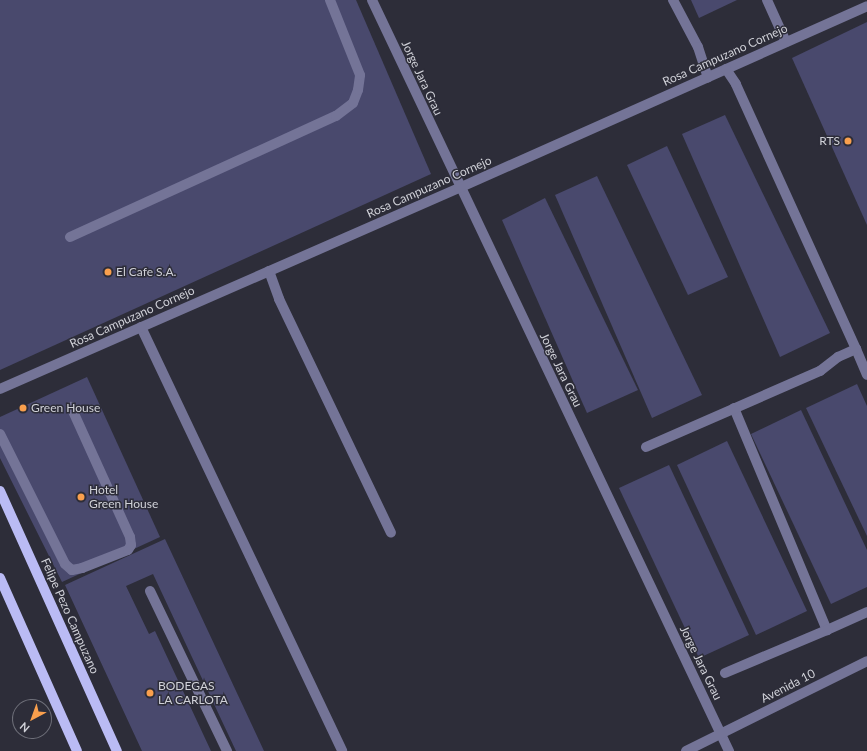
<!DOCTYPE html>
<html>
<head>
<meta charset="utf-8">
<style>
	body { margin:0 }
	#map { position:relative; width:867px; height:751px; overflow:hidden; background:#2d2d39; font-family:Lato,sans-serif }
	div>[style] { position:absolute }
	.building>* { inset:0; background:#49496d }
	.minor>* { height:10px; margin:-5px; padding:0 5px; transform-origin:5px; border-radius:5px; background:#747497 }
	.major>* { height:10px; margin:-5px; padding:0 5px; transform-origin:5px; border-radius:5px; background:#babbf4 }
	.dots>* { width:11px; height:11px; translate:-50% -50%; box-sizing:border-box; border:2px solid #2d2d39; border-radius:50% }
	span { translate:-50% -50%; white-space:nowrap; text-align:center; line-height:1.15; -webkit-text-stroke:3px #2d2d39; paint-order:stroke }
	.street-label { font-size:12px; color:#d0d1d8 }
	.poi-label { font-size:12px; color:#d0d1d8 }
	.right { translate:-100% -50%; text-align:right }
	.left { translate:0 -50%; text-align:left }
	.north { position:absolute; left:12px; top:699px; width:40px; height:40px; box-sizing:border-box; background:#2d2d39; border:1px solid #6e6f79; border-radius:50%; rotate:221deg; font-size:11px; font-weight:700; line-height:16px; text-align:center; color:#d0d1d8 }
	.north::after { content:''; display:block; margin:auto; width:14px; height:18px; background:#f99f4d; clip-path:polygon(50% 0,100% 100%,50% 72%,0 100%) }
</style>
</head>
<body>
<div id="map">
	<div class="building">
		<div style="clip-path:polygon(0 0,356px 0,431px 174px,0 370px)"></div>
		<div style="clip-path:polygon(691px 0,737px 0,699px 18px)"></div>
		<div style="clip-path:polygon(867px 22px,867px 225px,792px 58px)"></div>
		<div style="clip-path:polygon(725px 115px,830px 333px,780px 357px,682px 134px)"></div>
		<div style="clip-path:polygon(667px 146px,728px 277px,688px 295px,627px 165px)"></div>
		<div style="clip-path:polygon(597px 176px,702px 395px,652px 418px,555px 195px)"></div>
		<div style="clip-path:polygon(545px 198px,638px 390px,587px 413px,502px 220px)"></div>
		<div style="clip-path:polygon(87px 377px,160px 537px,62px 582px,0 458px,0 417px)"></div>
		<div style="clip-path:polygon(857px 384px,867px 406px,867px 536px,806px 408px)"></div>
		<div style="clip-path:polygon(801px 410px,867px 550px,867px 587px,831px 604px,751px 434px)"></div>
		<div style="clip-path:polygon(727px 441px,807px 611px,756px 635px,677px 465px)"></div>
		<div style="clip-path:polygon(669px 465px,749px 635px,699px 658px,619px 488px)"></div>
		<div style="clip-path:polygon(165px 539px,264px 751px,236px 751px,153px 574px,126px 586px,149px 634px,155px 631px,211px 751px,142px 751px,65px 585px)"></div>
	</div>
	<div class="minor">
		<div style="left:372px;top:0;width:832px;rotate:64.58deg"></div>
		<div style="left:673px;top:0;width:53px;rotate:62deg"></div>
		<div style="left:698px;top:47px;width:32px;rotate:72deg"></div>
		<div style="left:767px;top:0;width:46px;rotate:65.7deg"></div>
		<div style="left:70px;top:237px;width:292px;rotate:-24.5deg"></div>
		<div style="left:336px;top:116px;width:21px;rotate:-37deg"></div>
		<div style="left:353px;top:103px;width:14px;rotate:-69deg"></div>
		<div style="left:358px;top:90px;width:15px;rotate:-82deg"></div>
		<div style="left:360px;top:75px;width:81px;rotate:-111.8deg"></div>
		<div style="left:269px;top:271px;width:30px;rotate:70deg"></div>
		<div style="left:279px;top:299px;width:259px;rotate:64.4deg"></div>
		<div style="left:141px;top:327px;width:469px;rotate:64.6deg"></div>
		<div style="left:856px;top:349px;width:28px;rotate:67deg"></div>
		<div style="left:0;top:389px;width:501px;rotate:-23.65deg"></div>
		<div style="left:459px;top:188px;width:447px;rotate:-24deg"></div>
		<div style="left:734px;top:408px;width:241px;rotate:67.3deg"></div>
		<div style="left:827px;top:630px;width:44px;rotate:-24.2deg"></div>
		<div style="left:0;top:434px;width:145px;rotate:63.4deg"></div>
		<div style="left:65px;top:564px;width:9px;rotate:41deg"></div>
		<div style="left:72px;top:570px;width:10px;rotate:-11deg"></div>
		<div style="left:82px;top:568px;width:49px;rotate:-21.4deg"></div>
		<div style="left:128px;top:550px;width:6px;rotate:-59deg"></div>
		<div style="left:131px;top:545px;width:8px;rotate:-97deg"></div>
		<div style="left:130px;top:537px;width:143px;rotate:-114.4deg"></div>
		<div style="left:646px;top:447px;width:190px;rotate:-23.6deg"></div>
		<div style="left:820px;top:371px;width:23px;rotate:-38deg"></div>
		<div style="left:838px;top:357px;width:20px;rotate:-24deg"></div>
		<div style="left:856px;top:349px;width:291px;rotate:-114.4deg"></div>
		<div style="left:736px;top:84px;width:18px;rotate:-124deg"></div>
		<div style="left:150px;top:591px;width:178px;rotate:64.3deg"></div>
		<div style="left:725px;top:673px;width:111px;rotate:-22.9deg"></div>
		<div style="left:686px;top:751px;width:202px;rotate:-26.4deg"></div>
	</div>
	<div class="major">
		<div style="left:0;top:491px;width:285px;rotate:65.8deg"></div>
		<div style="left:0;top:578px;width:189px;rotate:66deg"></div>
	</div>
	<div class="dots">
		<div style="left:848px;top:141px;background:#f99f4d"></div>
		<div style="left:108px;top:272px;background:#f99f4d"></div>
		<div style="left:23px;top:408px;background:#f99f4d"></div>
		<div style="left:81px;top:497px;background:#f99f4d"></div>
		<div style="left:150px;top:693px;background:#f99f4d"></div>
	</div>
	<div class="street-label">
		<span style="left:725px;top:55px;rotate:-24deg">Rosa Campuzano Cornejo</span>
		<span style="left:422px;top:78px;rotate:65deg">Jorge Jara Grau</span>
		<span style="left:429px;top:187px;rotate:-24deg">Rosa Campuzano Cornejo</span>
		<span style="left:132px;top:317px;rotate:-24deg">Rosa Campuzano Cornejo</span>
		<span style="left:561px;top:370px;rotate:64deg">Jorge Jara Grau</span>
		<span style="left:70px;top:616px;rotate:66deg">Felipe Pezo Campuzano</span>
		<span style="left:701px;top:663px;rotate:64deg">Jorge Jara Grau</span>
		<span style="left:788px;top:686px;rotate:-27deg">Avenida 10</span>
	</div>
	<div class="poi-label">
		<span class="right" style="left:840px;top:141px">RTS</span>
		<span class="left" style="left:116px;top:272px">El Cafe S.A.</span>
		<span class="left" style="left:31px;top:408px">Green House</span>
		<span class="left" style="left:89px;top:497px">Hotel<br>Green House</span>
		<span class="left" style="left:158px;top:693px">BODEGAS<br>LA CARLOTA</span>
	</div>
	<div class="north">N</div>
</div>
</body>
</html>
